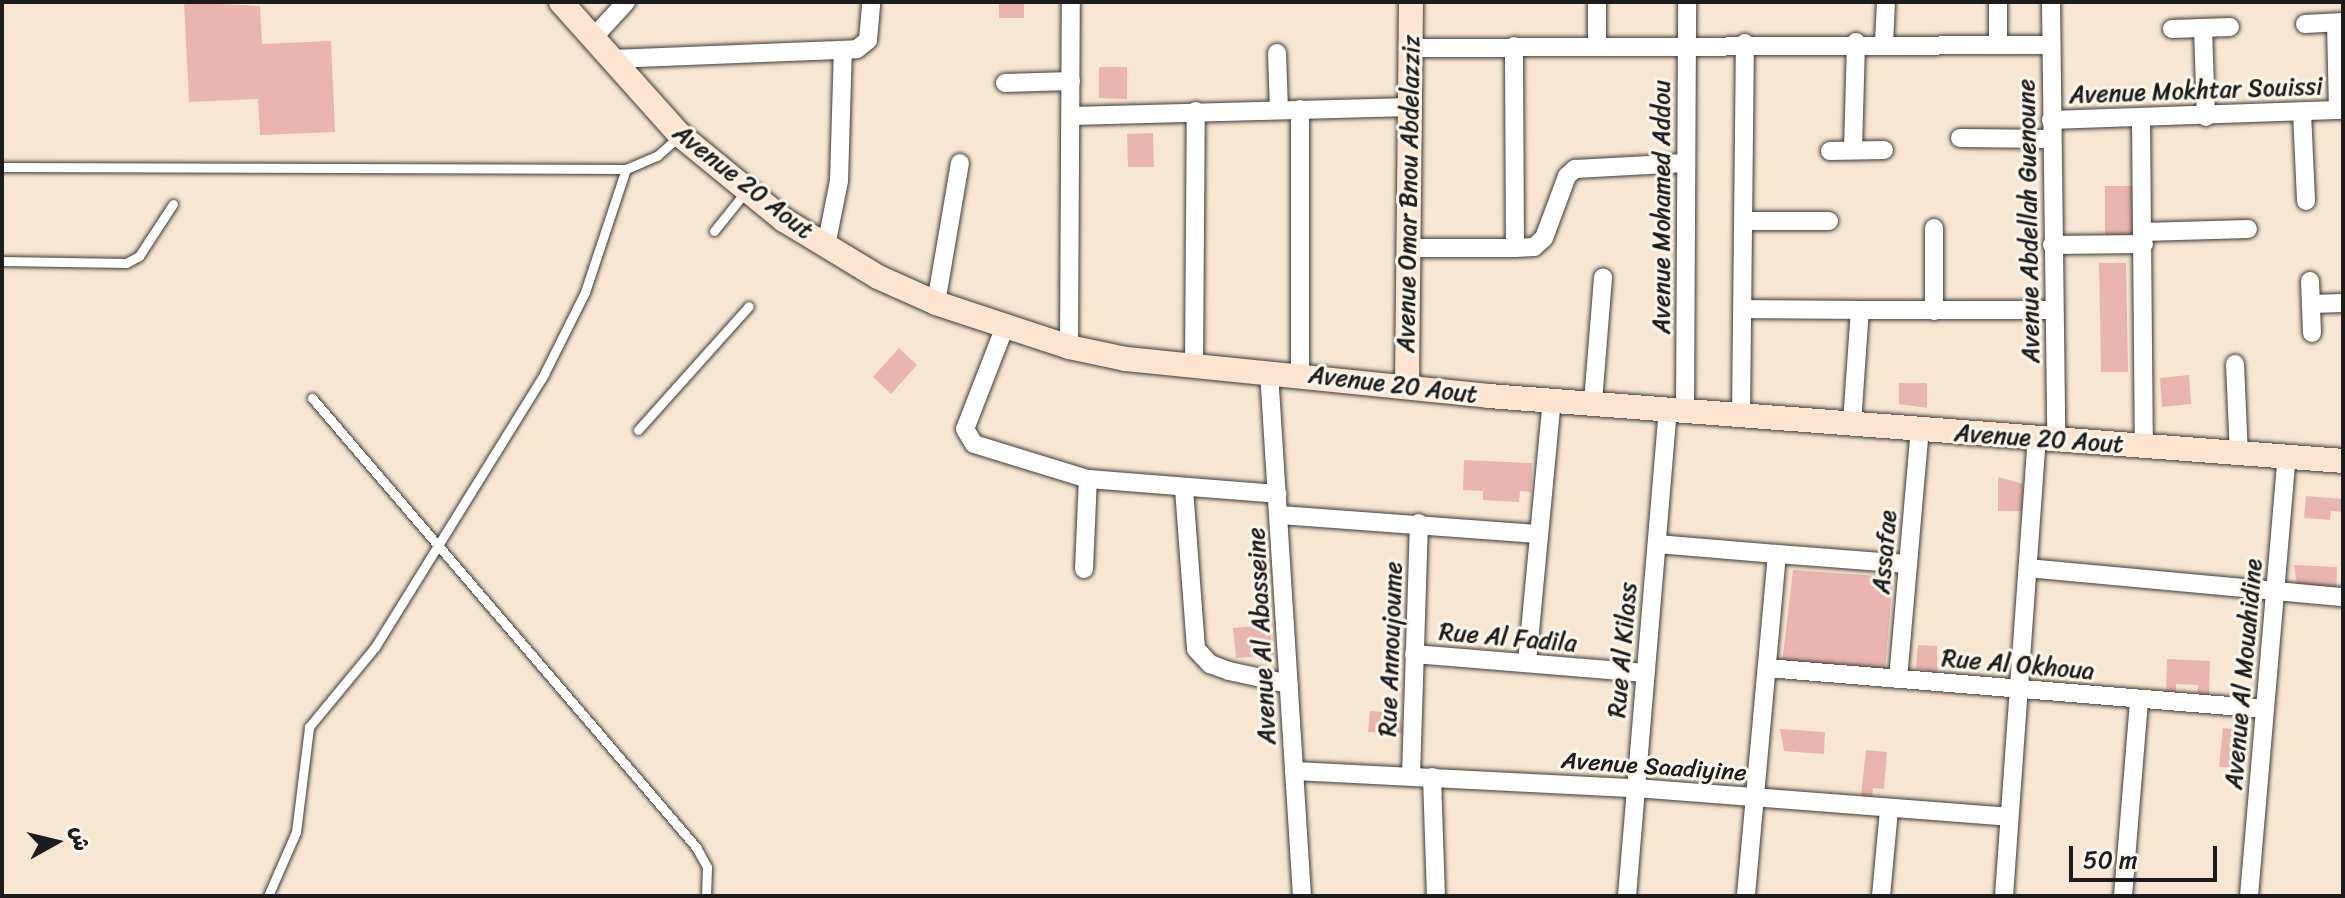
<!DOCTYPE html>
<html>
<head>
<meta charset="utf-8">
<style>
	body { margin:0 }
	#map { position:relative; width:2345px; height:898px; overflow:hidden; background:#f7e7d2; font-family:Sriracha,"Playpen Sans Arabic",sans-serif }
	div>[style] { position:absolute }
	.building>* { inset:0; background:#e9b5ae }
	.roads { filter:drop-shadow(0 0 2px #3d3a37) drop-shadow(0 0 2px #3d3a37) }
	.lane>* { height:9px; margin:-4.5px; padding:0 4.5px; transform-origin:4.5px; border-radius:4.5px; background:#fff }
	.street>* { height:18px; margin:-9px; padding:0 9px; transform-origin:9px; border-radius:9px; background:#fff }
	.secondary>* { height:24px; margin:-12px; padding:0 12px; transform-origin:12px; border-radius:12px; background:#fde4d1 }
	span { translate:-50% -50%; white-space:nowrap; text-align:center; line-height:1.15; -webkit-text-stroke:6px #fbf7ec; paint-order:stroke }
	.street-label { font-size:24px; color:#1c1c1c }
	.frame { position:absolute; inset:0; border:4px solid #1c1c1c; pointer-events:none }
	.north { position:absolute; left:16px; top:802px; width:80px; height:80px; -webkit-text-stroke:6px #fbf7ec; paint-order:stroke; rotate:82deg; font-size:22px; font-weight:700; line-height:32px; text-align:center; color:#1c1c1c }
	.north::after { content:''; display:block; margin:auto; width:28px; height:36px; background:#1c1c1c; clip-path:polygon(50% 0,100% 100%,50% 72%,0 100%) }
	.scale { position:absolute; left:2069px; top:846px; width:148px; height:36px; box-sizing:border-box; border:4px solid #1c1c1c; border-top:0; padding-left:10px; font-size:24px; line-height:28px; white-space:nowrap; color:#1c1c1c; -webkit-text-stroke:6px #fbf7ec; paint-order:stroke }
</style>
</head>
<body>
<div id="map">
	<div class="building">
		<div style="clip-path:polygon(184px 2px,260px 6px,262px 44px,331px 41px,335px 132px,260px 135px,258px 99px,189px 102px)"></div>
		<div style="clip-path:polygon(999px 2px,1024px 2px,1024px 18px,999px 18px)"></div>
		<div style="clip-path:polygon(1099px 67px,1127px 67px,1127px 99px,1099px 98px)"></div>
		<div style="clip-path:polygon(1153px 133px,1154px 167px,1128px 167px,1127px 134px)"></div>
		<div style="clip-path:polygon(2105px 186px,2132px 186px,2132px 240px,2105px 240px)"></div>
		<div style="clip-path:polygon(2099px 263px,2126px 263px,2128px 372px,2101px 372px)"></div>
		<div style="clip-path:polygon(899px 348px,917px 365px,891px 394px,873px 377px)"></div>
		<div style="clip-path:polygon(2189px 375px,2191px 404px,2162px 407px,2160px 378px)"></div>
		<div style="clip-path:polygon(1899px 383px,1927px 383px,1927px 408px,1899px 404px)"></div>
		<div style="clip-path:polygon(1464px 460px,1532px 463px,1531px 492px,1520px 491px,1519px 502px,1483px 500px,1483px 491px,1463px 490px)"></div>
		<div style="clip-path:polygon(1998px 477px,2023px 484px,2022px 511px,1998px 511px)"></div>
		<div style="clip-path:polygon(2306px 496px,2343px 499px,2343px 512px,2331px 511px,2330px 520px,2304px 518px)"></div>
		<div style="clip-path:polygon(2294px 565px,2337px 567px,2336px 593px,2297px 585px)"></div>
		<div style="clip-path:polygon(1793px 570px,1893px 577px,1885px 671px,1782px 664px)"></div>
		<div style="clip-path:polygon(1269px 625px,1274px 655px,1236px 658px,1233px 628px)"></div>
		<div style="clip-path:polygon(1918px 645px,1937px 646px,1937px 673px,1916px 668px)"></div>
		<div style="clip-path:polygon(2167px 659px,2210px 661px,2209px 695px,2197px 694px,2198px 685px,2176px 684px,2176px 693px,2166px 693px)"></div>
		<div style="clip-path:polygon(1370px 711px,1399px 713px,1404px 734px,1368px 732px)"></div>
		<div style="clip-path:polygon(2223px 728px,2246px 730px,2243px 768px,2219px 767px)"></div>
		<div style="clip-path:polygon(1780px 729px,1825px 732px,1824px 754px,1784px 751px)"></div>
		<div style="clip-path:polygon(1866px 750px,1887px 752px,1884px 789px,1873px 788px,1872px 797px,1861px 796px)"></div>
	</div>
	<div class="roads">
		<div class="lane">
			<div style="left:2px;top:167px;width:624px;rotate:0.18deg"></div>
			<div style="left:626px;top:169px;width:34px;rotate:-23deg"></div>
			<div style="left:657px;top:156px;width:31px;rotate:-42deg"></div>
			<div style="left:714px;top:231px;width:51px;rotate:-51.3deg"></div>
			<div style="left:2px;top:261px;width:124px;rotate:0.9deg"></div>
			<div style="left:126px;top:263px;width:15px;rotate:-28deg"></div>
			<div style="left:139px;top:256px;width:62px;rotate:-56.8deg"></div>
			<div style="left:312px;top:398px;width:591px;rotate:49.46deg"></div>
			<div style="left:696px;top:847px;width:23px;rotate:61deg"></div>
			<div style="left:707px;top:867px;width:29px;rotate:92deg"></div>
			<div style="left:638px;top:430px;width:166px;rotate:-48.2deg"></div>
			<div style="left:268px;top:896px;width:70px;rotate:-66.4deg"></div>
			<div style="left:296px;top:832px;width:106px;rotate:-82.9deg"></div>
			<div style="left:309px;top:727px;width:104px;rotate:-50.5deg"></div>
			<div style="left:375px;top:647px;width:321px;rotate:-58.2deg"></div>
			<div style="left:544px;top:374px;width:92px;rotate:-63.4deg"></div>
			<div style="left:585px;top:292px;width:130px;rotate:-71.6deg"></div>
		</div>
		<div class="street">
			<div style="left:1597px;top:2px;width:43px;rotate:90deg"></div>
			<div style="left:1998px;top:2px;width:42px;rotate:90deg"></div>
			<div style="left:2051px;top:2px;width:437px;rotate:89.3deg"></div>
			<div style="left:2336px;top:23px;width:87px;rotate:88.7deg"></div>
			<div style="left:2305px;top:24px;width:38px;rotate:-3deg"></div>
			<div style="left:2203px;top:28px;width:89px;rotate:88.1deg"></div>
			<div style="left:2172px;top:29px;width:58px;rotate:-2deg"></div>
			<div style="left:593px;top:38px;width:49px;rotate:-47.5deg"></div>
			<div style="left:1884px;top:43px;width:41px;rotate:-87.2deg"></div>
			<div style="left:1410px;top:48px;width:640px;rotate:-0.27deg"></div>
			<div style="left:1277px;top:53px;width:56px;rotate:88deg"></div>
			<div style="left:612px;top:59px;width:245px;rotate:-2.3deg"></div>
			<div style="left:857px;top:49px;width:14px;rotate:-39deg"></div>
			<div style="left:868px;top:40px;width:38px;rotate:-85deg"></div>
			<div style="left:1005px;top:83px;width:66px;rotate:-1.7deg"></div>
			<div style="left:2302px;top:112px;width:89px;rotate:87.4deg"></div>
			<div style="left:1071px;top:116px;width:340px;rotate:-1.5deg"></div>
			<div style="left:2141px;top:119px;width:328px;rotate:89.5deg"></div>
			<div style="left:2051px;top:120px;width:292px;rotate:-2deg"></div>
			<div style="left:1960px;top:138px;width:91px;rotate:0.6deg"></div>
			<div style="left:1853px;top:150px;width:108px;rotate:-88.4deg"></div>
			<div style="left:1830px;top:151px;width:54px;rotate:-1.1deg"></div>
			<div style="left:1745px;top:221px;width:84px"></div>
			<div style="left:1934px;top:228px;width:83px;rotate:90deg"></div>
			<div style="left:2143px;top:232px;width:105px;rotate:-1.6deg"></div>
			<div style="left:2052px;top:245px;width:92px;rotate:-0.6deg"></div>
			<div style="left:826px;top:246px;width:66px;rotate:-78.7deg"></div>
			<div style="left:839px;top:181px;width:131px;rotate:-88.3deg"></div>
			<div style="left:1410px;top:248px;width:105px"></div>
			<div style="left:1515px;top:248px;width:202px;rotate:-90.3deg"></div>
			<div style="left:1515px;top:248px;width:19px;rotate:-3deg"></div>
			<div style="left:1534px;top:247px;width:13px;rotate:-42deg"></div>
			<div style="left:1544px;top:238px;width:66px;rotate:-69.6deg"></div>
			<div style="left:1567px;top:176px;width:11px;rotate:-41deg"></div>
			<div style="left:1575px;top:169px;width:111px;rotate:-3.1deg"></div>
			<div style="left:2310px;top:281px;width:52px;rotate:87.8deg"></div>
			<div style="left:936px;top:303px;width:142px;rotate:-80.3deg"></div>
			<div style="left:2311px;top:304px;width:32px;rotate:-2deg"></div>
			<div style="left:1743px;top:309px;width:117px;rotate:0.5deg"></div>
			<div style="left:1004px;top:329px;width:107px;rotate:111.3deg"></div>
			<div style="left:965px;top:429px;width:17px;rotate:59deg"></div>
			<div style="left:974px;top:444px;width:119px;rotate:17.1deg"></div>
			<div style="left:1088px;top:479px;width:190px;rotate:4.5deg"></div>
			<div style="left:1069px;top:347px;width:345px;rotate:-89.7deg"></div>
			<div style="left:2235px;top:364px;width:90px;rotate:87.5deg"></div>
			<div style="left:1194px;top:367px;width:256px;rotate:-89.6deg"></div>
			<div style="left:1269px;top:372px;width:525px;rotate:86.4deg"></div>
			<div style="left:1300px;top:374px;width:265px;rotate:-90deg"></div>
			<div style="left:1593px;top:402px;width:125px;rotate:-85.4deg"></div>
			<div style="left:1685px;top:412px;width:410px;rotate:-89.7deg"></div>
			<div style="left:1741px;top:417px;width:374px;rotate:-89.4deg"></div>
			<div style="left:1852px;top:423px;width:113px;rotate:-86deg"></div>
			<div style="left:1860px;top:310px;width:193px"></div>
			<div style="left:1184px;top:489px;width:160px;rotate:85.7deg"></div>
			<div style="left:1196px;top:649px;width:21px;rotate:47deg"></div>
			<div style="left:1210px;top:664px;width:20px;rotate:20deg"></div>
			<div style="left:1229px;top:671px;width:61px;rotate:12.2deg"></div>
			<div style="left:1279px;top:515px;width:260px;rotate:4.2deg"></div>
			<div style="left:1657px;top:544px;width:120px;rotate:4.8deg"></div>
			<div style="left:1777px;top:554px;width:343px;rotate:95.2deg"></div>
			<div style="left:1777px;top:554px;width:131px;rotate:4.4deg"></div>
			<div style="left:2028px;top:568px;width:316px;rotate:5.3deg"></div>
			<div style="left:1084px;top:569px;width:90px;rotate:-87.5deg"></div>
			<div style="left:1414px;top:654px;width:232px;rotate:4.7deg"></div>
			<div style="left:1527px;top:663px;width:266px;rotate:-84.6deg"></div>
			<div style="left:1767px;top:668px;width:499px;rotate:4.7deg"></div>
			<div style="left:1898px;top:679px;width:251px;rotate:-85deg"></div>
			<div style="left:1294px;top:771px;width:341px;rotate:2.9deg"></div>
			<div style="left:1635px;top:788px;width:375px;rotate:4.4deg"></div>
			<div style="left:1411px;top:776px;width:253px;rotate:-88.2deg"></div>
			<div style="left:1432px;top:777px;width:119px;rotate:88.1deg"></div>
			<div style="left:1627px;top:896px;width:489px;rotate:-85.2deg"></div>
			<div style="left:1881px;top:896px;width:87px;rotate:-84.7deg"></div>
			<div style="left:2004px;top:896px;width:458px;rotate:-85.9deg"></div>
			<div style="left:2123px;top:896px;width:197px;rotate:-85.3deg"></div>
			<div style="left:2249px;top:896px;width:441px;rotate:-85.1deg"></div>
		</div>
		<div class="secondary">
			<div style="left:561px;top:2px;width:178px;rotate:48.2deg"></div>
			<div style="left:680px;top:135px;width:134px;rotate:39.3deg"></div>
			<div style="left:784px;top:220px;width:110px;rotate:31.2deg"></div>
			<div style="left:878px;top:277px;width:64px;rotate:24.1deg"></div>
			<div style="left:936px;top:303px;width:140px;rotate:18.3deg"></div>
			<div style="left:1069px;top:347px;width:58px;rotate:11.9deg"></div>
			<div style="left:1126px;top:359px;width:365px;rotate:5.8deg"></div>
			<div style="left:1489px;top:396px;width:856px;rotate:4.35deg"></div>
			<div style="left:1407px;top:385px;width:383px;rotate:-89.4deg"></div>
		</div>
	</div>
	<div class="street-label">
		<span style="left:2196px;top:91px;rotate:-2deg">Avenue Mokhtar Souissi</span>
		<span style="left:743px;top:182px;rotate:38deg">Avenue 20 Aout</span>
		<span style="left:1409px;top:194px;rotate:-89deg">Avenue Omar Bnou Abdelazziz</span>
		<span style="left:1662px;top:207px;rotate:-90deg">Avenue Mohamed Addou</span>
		<span style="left:2029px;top:221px;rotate:-91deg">Avenue Abdellah Guenoune</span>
		<span style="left:1393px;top:385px;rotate:7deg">Avenue 20 Aout</span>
		<span style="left:2039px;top:439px;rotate:4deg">Avenue 20 Aout</span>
		<span style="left:1885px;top:552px;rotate:-85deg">Assafae</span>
		<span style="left:1262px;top:636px;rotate:-93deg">Avenue Al Abasseine</span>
		<span style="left:1508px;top:638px;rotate:5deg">Rue Al Fadila</span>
		<span style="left:1391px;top:649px;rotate:-88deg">Rue Annoujoume</span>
		<span style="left:1623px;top:650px;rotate:-85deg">Rue Al Kilass</span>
		<span style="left:2018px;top:665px;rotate:5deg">Rue Al Okhoua</span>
		<span style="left:2244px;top:674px;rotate:-85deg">Avenue Al Mouahidine</span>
		<span style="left:1654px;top:767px;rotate:4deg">Avenue Saadiyine</span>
	</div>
	<div class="frame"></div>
	<div class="north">ش</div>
	<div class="scale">50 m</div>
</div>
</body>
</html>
